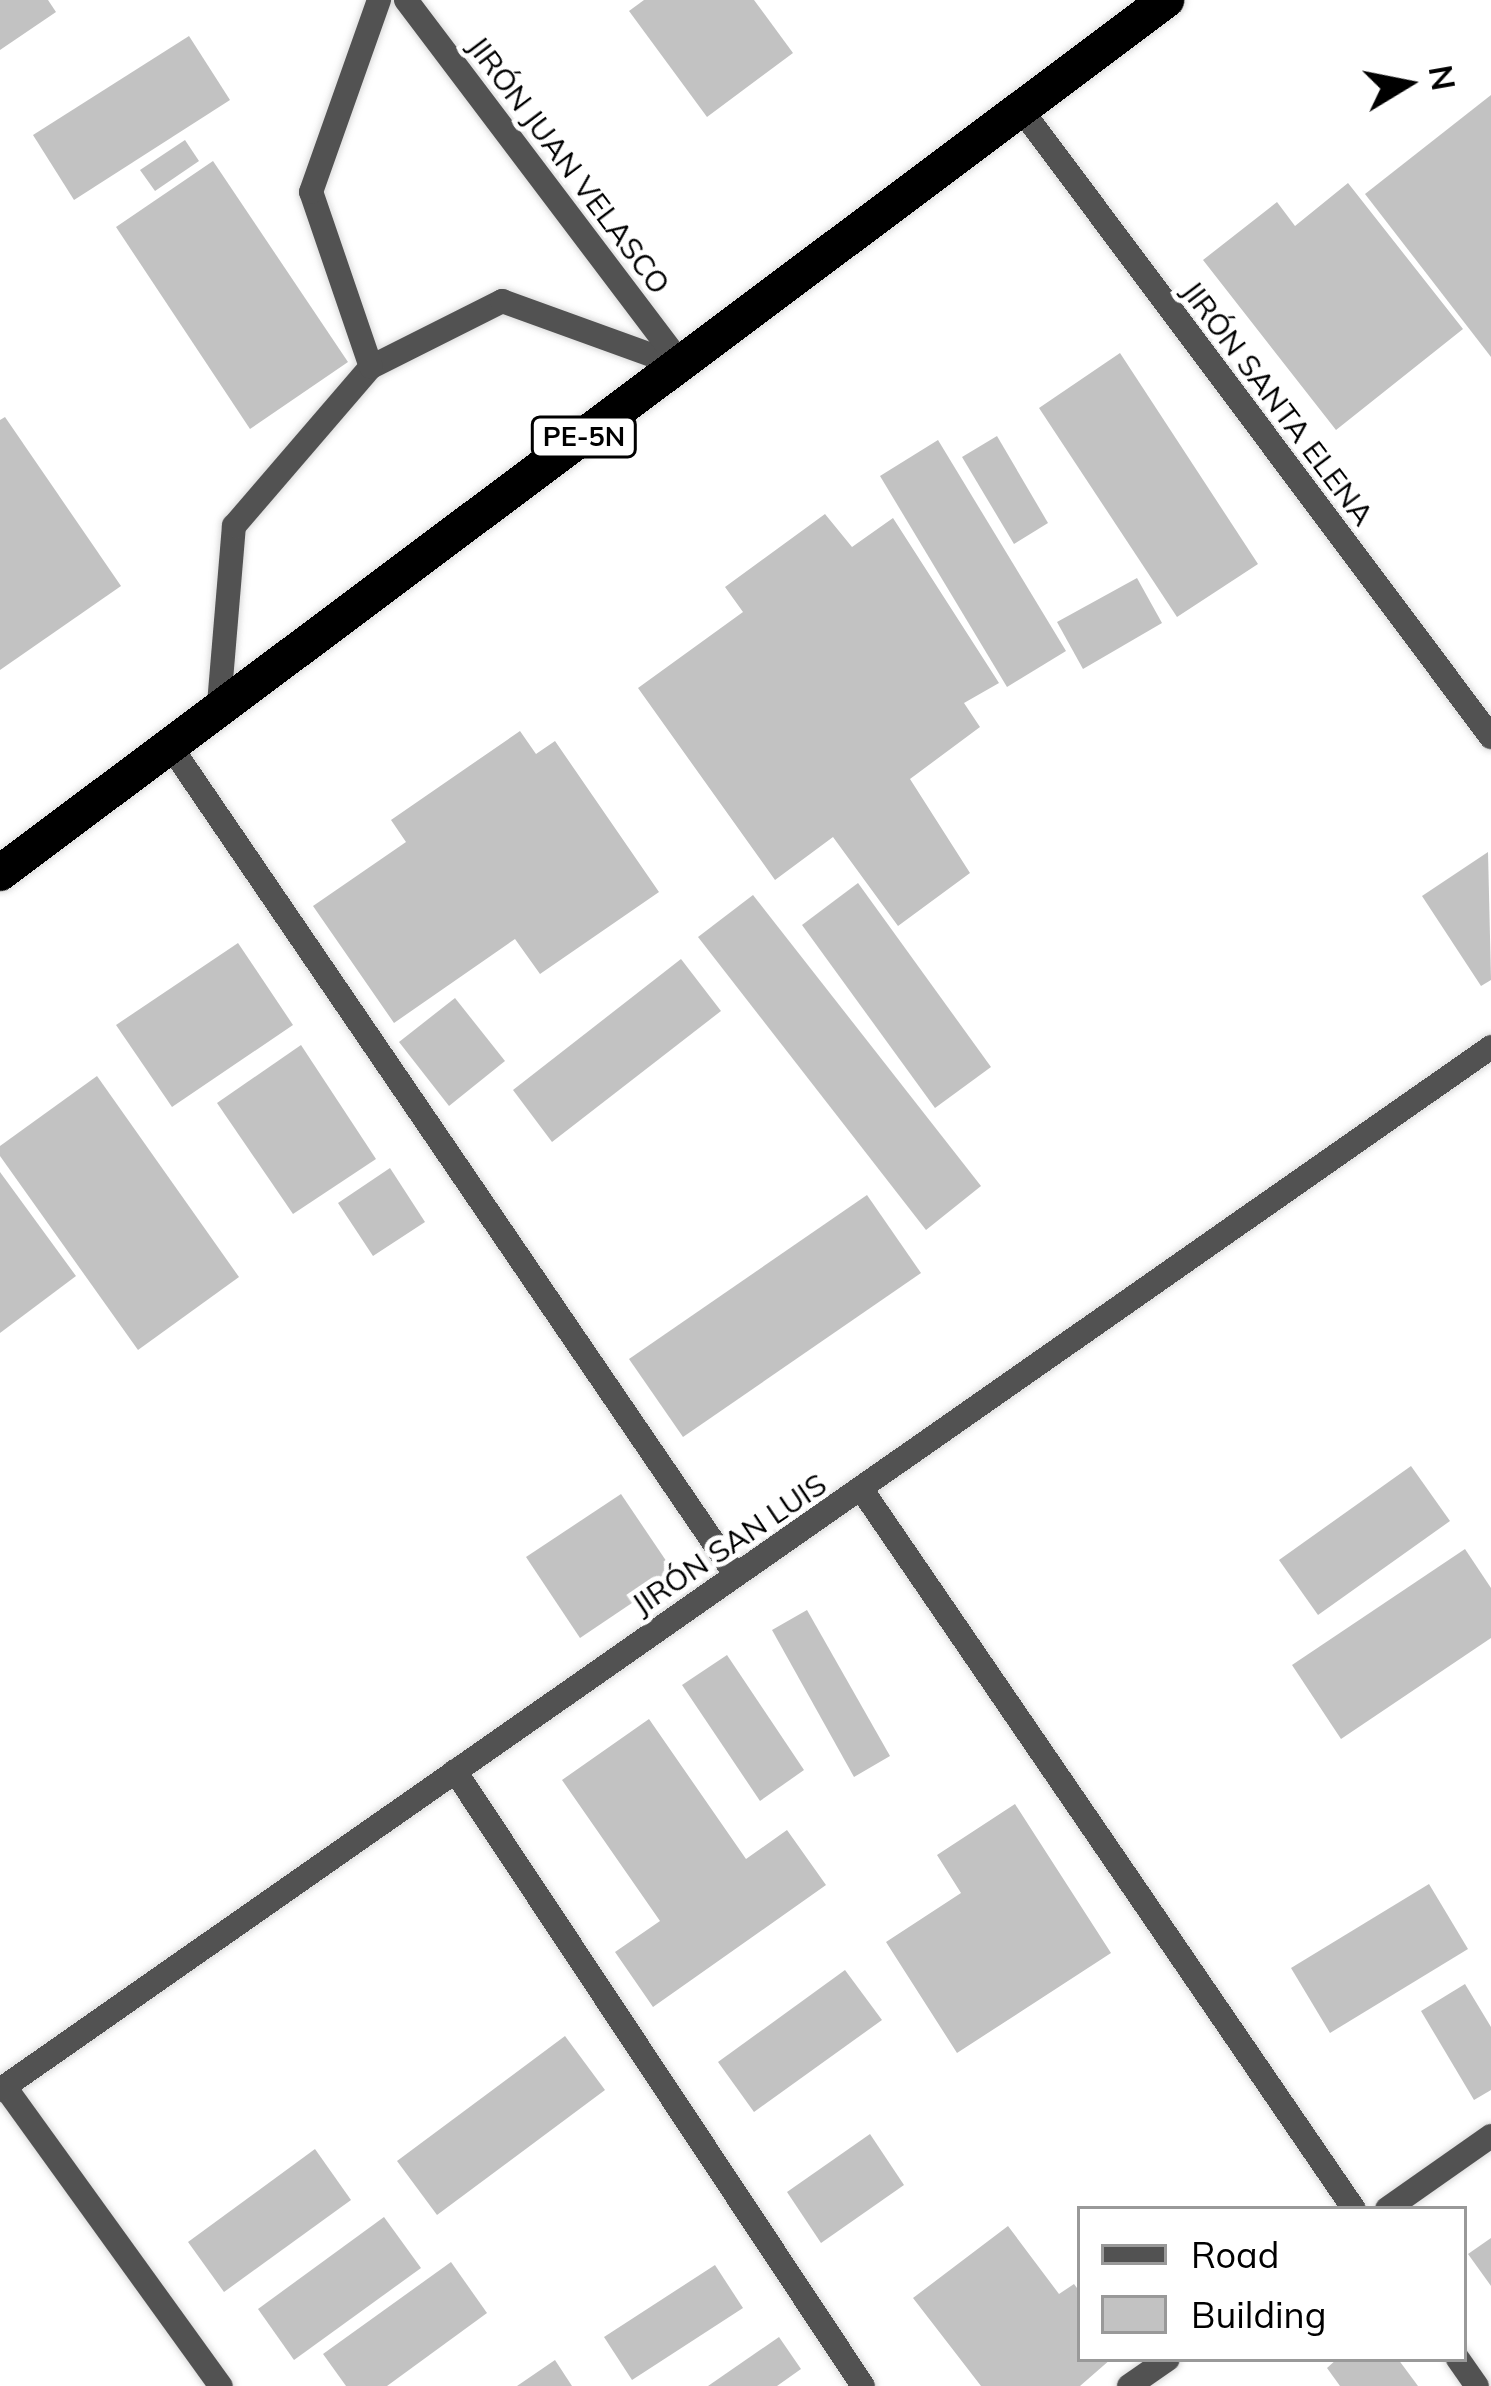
<!DOCTYPE html>
<html>
<head>
<meta charset="utf-8">
<style>
	body { margin:0 }
	#map { position:relative; width:1491px; height:2386px; overflow:hidden; background:#fff; font-family:Mulish,sans-serif }
	div>[style] { position:absolute }
	.building>* { inset:0; background:#c2c2c2 }
	.roads { filter:drop-shadow(0 0 3px #dbdbdb) drop-shadow(0 0 3px #dbdbdb) }
	.lane>* { height:24px; margin:-12px; padding:0 12px; transform-origin:12px; border-radius:12px; background:#525252 }
	.street>* { height:24px; margin:-12px; padding:0 12px; transform-origin:12px; border-radius:12px; background:#525252 }
	.highway>* { height:36px; margin:-18px; padding:0 18px; transform-origin:18px; border-radius:18px; background:#000 }
	span { translate:-50% -50%; white-space:nowrap; text-align:center; line-height:1.15; -webkit-text-stroke:10px #fff; paint-order:stroke }
	.shield-label span { padding:3px 9px; background:#fff; border:3px solid; border-radius:9px; -webkit-text-stroke-width:0 }
	.shield-label { font-size:27px; color:#000; font-weight:700 }
	.street-label { font-size:30px; color:#000 }
	.legend { position:absolute; left:1077px; top:2206px; width:390px; height:156px; box-sizing:border-box; background:#fff; border:3px solid #999; margin:0; padding:15px 21px; list-style:none; font-size:36px; color:#000 }
	.legend li { display:flex; align-items:center; gap:24px; height:60px }
	.legend b { width:60px; border:3px solid #999 }
	.north { position:absolute; left:1347px; top:24px; width:120px; height:120px; -webkit-text-stroke:9px #fff; paint-order:stroke; rotate:80deg; font-size:33px; font-weight:700; line-height:48px; text-align:center; color:#000 }
	.north::after { content:''; display:block; margin:auto; width:42px; height:54px; background:#000; clip-path:polygon(50% 0,100% 100%,50% 72%,0 100%) }
</style>
</head>
<body>
<div id="map">
	<div class="building">
		<div style="clip-path:polygon(0 0,48px 0,56px 12px,0 50px)"></div>
		<div style="clip-path:polygon(644px 0,754px 0,793px 53px,707px 117px,629px 11px)"></div>
		<div style="clip-path:polygon(189px 36px,230px 100px,74px 200px,33px 135px)"></div>
		<div style="clip-path:polygon(1491px 95px,1491px 357px,1365px 194px)"></div>
		<div style="clip-path:polygon(185px 140px,199px 161px,155px 191px,140px 170px)"></div>
		<div style="clip-path:polygon(213px 161px,348px 362px,250px 429px,116px 227px)"></div>
		<div style="clip-path:polygon(1348px 183px,1463px 329px,1336px 430px,1203px 260px,1277px 202px,1295px 226px)"></div>
		<div style="clip-path:polygon(1120px 353px,1258px 564px,1177px 617px,1039px 408px)"></div>
		<div style="clip-path:polygon(5px 417px,121px 586px,0 670px,0 420px)"></div>
		<div style="clip-path:polygon(997px 436px,1048px 523px,1014px 544px,962px 457px)"></div>
		<div style="clip-path:polygon(938px 440px,1066px 651px,1007px 687px,880px 476px)"></div>
		<div style="clip-path:polygon(825px 514px,852px 547px,893px 518px,999px 683px,964px 703px,980px 727px,910px 779px,970px 873px,898px 926px,833px 837px,775px 880px,638px 688px,743px 612px,725px 587px)"></div>
		<div style="clip-path:polygon(1137px 578px,1162px 623px,1083px 669px,1057px 622px)"></div>
		<div style="clip-path:polygon(520px 731px,536px 754px,555px 741px,659px 892px,540px 974px,515px 939px,394px 1023px,313px 906px,406px 842px,391px 820px)"></div>
		<div style="clip-path:polygon(1488px 852px,1491px 980px,1481px 986px,1422px 896px)"></div>
		<div style="clip-path:polygon(858px 883px,991px 1067px,935px 1108px,802px 925px)"></div>
		<div style="clip-path:polygon(753px 895px,981px 1186px,926px 1230px,698px 937px)"></div>
		<div style="clip-path:polygon(238px 943px,293px 1025px,172px 1107px,116px 1025px)"></div>
		<div style="clip-path:polygon(681px 959px,721px 1011px,552px 1142px,513px 1090px)"></div>
		<div style="clip-path:polygon(455px 998px,505px 1061px,449px 1106px,399px 1042px)"></div>
		<div style="clip-path:polygon(301px 1045px,376px 1159px,293px 1214px,217px 1103px)"></div>
		<div style="clip-path:polygon(97px 1076px,239px 1277px,138px 1350px,0 1156px,0 1146px)"></div>
		<div style="clip-path:polygon(390px 1168px,425px 1222px,373px 1256px,338px 1203px)"></div>
		<div style="clip-path:polygon(0 1172px,76px 1276px,0 1333px)"></div>
		<div style="clip-path:polygon(867px 1195px,921px 1273px,683px 1437px,629px 1359px)"></div>
		<div style="clip-path:polygon(1411px 1466px,1450px 1521px,1318px 1615px,1279px 1560px)"></div>
		<div style="clip-path:polygon(621px 1494px,675px 1574px,580px 1638px,526px 1557px)"></div>
		<div style="clip-path:polygon(1465px 1549px,1491px 1588px,1491px 1638px,1341px 1739px,1292px 1665px)"></div>
		<div style="clip-path:polygon(807px 1610px,890px 1756px,854px 1777px,772px 1630px)"></div>
		<div style="clip-path:polygon(727px 1655px,804px 1770px,760px 1801px,682px 1685px)"></div>
		<div style="clip-path:polygon(649px 1719px,746px 1859px,787px 1830px,826px 1885px,653px 2007px,615px 1952px,660px 1921px,562px 1780px)"></div>
		<div style="clip-path:polygon(1015px 1804px,1111px 1953px,957px 2053px,886px 1942px,961px 1893px,937px 1855px)"></div>
		<div style="clip-path:polygon(1429px 1884px,1468px 1949px,1330px 2033px,1291px 1968px)"></div>
		<div style="clip-path:polygon(845px 1970px,882px 2020px,754px 2112px,718px 2062px)"></div>
		<div style="clip-path:polygon(1465px 1984px,1491px 2027px,1491px 2090px,1474px 2100px,1421px 2011px)"></div>
		<div style="clip-path:polygon(565px 2036px,605px 2090px,437px 2215px,397px 2161px)"></div>
		<div style="clip-path:polygon(870px 2134px,904px 2185px,821px 2243px,787px 2192px)"></div>
		<div style="clip-path:polygon(315px 2149px,351px 2200px,224px 2292px,188px 2242px)"></div>
		<div style="clip-path:polygon(384px 2217px,421px 2268px,294px 2360px,258px 2309px)"></div>
		<div style="clip-path:polygon(1008px 2226px,1059px 2294px,1074px 2284px,1080px 2292px,1080px 2359px,1111px 2359px,1080px 2386px,981px 2386px,913px 2298px)"></div>
		<div style="clip-path:polygon(1491px 2238px,1491px 2286px,1468px 2254px)"></div>
		<div style="clip-path:polygon(451px 2262px,487px 2313px,387px 2386px,346px 2386px,323px 2354px)"></div>
		<div style="clip-path:polygon(715px 2265px,743px 2308px,632px 2380px,604px 2337px)"></div>
		<div style="clip-path:polygon(779px 2337px,801px 2369px,777px 2386px,708px 2386px)"></div>
		<div style="clip-path:polygon(1337px 2359px,1398px 2359px,1418px 2386px,1340px 2386px,1327px 2368px)"></div>
		<div style="clip-path:polygon(555px 2360px,572px 2386px,517px 2386px)"></div>
	</div>
	<div class="roads">
		<div class="lane">
			<div style="left:371px;top:367px;width:147px;rotate:-26.7deg"></div>
			<div style="left:502px;top:301px;width:194px;rotate:19.9deg"></div>
			<div style="left:219px;top:704px;width:179px;rotate:-85.2deg"></div>
			<div style="left:234px;top:526px;width:210px;rotate:-49.3deg"></div>
			<div style="left:371px;top:367px;width:185px;rotate:-108.9deg"></div>
			<div style="left:311px;top:192px;width:204px;rotate:-70.5deg"></div>
		</div>
		<div class="street">
			<div style="left:406px;top:0;width:460px;rotate:52.9deg"></div>
			<div style="left:1017px;top:104px;width:791px;rotate:53.17deg"></div>
			<div style="left:169px;top:744px;width:1005px;rotate:55.71deg"></div>
			<div style="left:862px;top:1490px;width:871px;rotate:55.62deg"></div>
			<div style="left:455px;top:1771px;width:738px;rotate:56.44deg"></div>
			<div style="left:5px;top:2087px;width:369px;rotate:54.2deg"></div>
			<div style="left:0;top:2090px;width:1820px;rotate:-34.97deg"></div>
			<div style="left:1387px;top:2209px;width:127px;rotate:-35.1deg"></div>
			<div style="left:1458px;top:2359px;width:33px;rotate:55deg"></div>
			<div style="left:1129px;top:2386px;width:47px;rotate:-34.7deg"></div>
		</div>
		<div class="highway">
			<div style="left:0;top:873px;width:1457px;rotate:-36.82deg"></div>
		</div>
	</div>
	<div class="shield-label">
		<span style="left:584px;top:437px">PE-5N</span>
	</div>
	<div class="street-label">
		<span style="left:569px;top:165px;rotate:53deg">JIRÓN JUAN VELASCO</span>
		<span style="left:1278px;top:403px;rotate:53deg">JIRÓN SANTA ELENA</span>
		<span style="left:729px;top:1544px;rotate:-34deg">JIRÓN SAN LUIS</span>
	</div>
	<ul class="legend">
	<li><b style="height:15px;background:#525252"></b>Road</li>
	<li><b style="height:33px;background:#c2c2c2"></b>Building</li>
	</ul>
	<div class="north">N</div>
</div>
</body>
</html>
